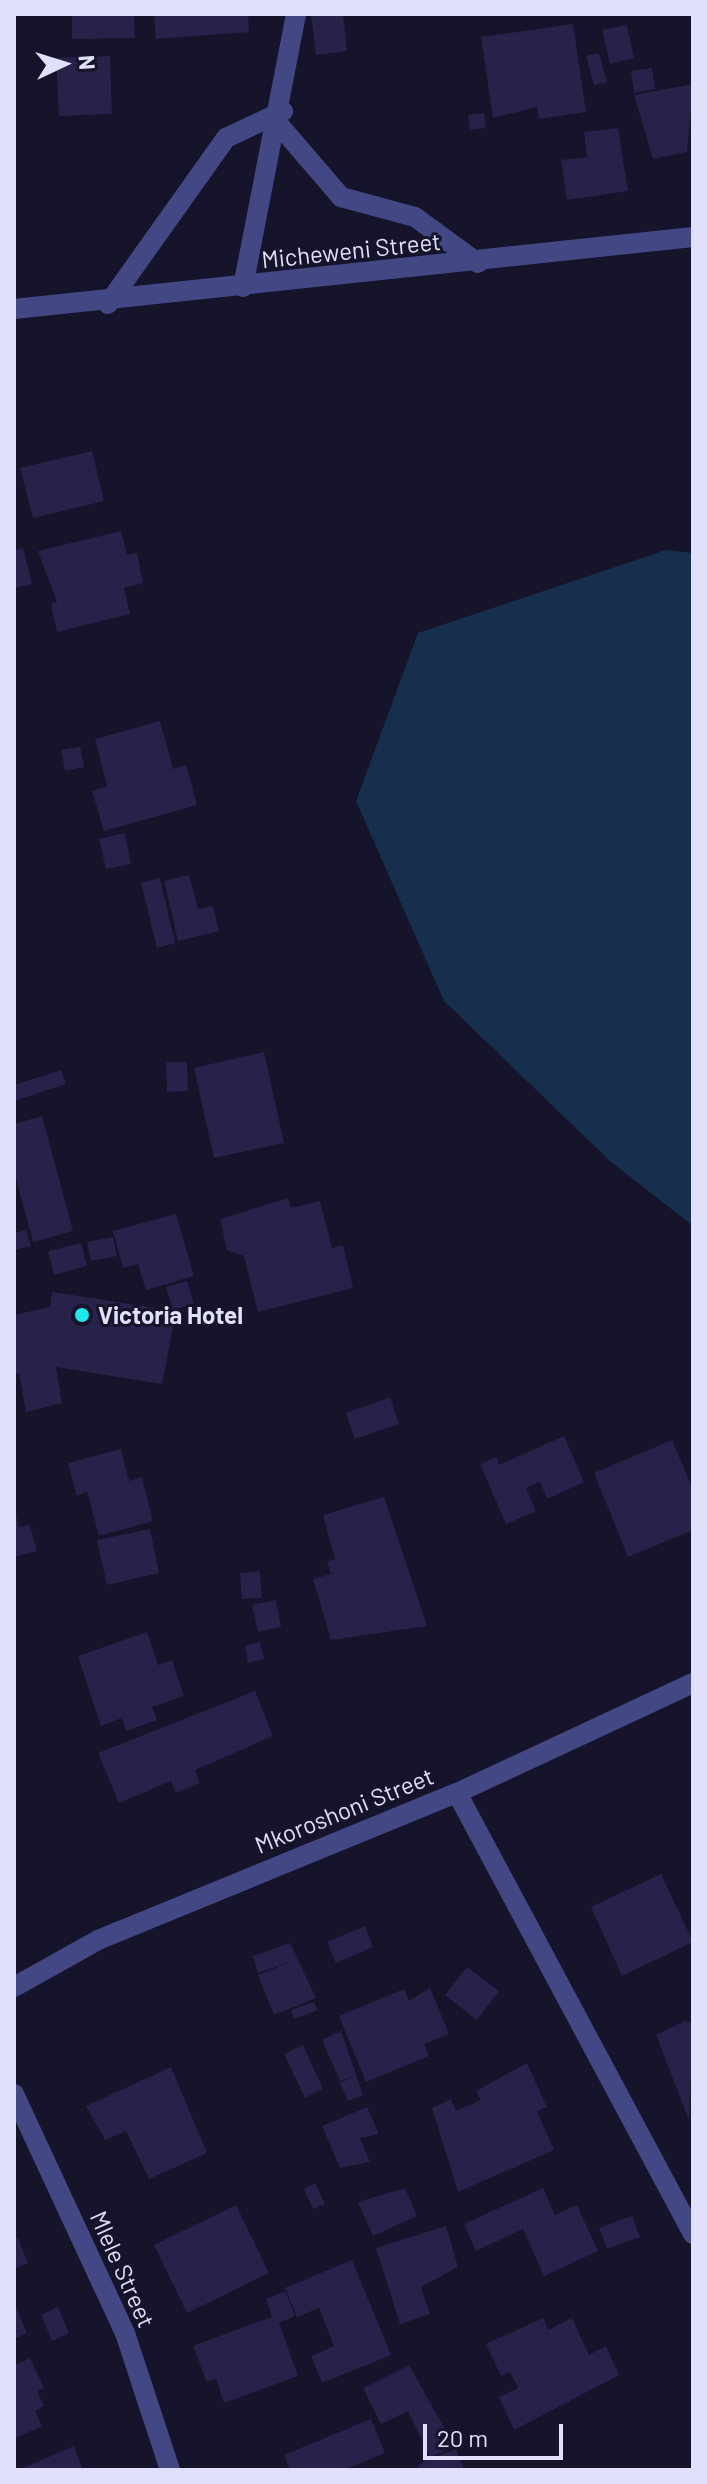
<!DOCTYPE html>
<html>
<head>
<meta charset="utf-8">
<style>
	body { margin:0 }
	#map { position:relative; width:707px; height:2484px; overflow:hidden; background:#15142a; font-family:Barlow,sans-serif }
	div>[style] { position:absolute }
	.water>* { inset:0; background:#152f4d }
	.building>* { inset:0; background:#262249 }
	.minor>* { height:20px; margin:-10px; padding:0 10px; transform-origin:10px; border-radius:10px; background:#434784 }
	.dots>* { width:22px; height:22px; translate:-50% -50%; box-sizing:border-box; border:4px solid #15142a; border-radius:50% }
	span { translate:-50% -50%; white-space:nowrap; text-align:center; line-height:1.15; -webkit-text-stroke:6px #15142a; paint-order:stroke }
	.street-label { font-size:24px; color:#e0dffc }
	.poi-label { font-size:24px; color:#e0dffc; font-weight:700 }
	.left { translate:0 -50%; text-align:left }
	.frame { position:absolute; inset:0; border:16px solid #e0dffc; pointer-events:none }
	.north { position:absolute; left:24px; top:24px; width:80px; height:80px; -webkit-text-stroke:6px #15142a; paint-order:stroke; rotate:86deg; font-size:22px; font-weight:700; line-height:32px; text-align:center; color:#e0dffc }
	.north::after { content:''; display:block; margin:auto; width:28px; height:36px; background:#e0dffc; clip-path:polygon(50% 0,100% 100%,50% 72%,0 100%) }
	.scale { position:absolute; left:423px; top:2424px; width:140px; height:36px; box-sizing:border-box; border:4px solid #e0dffc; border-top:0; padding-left:10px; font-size:24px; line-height:28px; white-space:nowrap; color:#e0dffc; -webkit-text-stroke:6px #15142a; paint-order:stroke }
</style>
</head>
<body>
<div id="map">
	<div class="water">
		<div style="clip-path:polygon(666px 550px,693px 553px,693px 1226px,610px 1161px,444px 1001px,356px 801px,418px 633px)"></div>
	</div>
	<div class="building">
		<div style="clip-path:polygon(72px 14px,134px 14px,135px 38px,72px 39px)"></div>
		<div style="clip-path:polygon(154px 14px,248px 14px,249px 32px,156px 39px)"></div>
		<div style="clip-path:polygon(311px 14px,343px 14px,347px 51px,316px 55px)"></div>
		<div style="clip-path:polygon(573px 24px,586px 112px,539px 119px,537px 107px,493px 118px,481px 37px)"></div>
		<div style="clip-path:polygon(627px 25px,634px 58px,610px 64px,602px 30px)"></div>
		<div style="clip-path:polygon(599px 53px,607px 82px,594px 85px,586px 56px)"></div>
		<div style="clip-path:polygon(110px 56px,112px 114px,59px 116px,56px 58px)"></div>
		<div style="clip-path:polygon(652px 68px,655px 89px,634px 93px,631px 71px)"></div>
		<div style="clip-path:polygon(693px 84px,687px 152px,653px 159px,634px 95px)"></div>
		<div style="clip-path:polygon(484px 113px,486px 128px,470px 130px,468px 115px)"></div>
		<div style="clip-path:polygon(618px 128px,628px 191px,567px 200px,561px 160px,587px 157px,584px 132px)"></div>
		<div style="clip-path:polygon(92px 451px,104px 501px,33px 518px,20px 468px)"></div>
		<div style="clip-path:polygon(121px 531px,127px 555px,137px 553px,143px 583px,124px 588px,130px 614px,57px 632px,51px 604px,57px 602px,38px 551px)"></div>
		<div style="clip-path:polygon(23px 548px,32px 584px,14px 588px,14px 550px)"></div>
		<div style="clip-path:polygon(160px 721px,173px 769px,186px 765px,197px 805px,104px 831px,92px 791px,107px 786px,95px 739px)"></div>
		<div style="clip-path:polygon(80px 747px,84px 767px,65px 771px,61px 750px)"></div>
		<div style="clip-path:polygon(125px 833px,131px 864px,106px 869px,99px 839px)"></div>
		<div style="clip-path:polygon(189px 875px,198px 909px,213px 906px,219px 931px,178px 941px,164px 881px)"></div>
		<div style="clip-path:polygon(160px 878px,175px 943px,157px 948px,141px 883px)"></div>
		<div style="clip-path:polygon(264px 1052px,284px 1143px,214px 1158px,194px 1068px)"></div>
		<div style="clip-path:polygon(166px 1062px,187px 1062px,188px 1091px,167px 1092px)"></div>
		<div style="clip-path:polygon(61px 1070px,66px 1084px,14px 1101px,14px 1085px)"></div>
		<div style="clip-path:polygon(42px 1116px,73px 1231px,33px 1242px,14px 1171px,14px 1124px)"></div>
		<div style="clip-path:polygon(288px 1198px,291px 1208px,320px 1201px,332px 1248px,343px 1245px,353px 1288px,258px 1312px,244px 1256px,227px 1250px,220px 1219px)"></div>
		<div style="clip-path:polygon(176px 1214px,194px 1276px,146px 1290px,138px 1264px,123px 1268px,113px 1231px)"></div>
		<div style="clip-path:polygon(26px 1230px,31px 1246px,14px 1250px,14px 1233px)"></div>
		<div style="clip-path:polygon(113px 1237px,117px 1256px,91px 1261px,87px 1242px)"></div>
		<div style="clip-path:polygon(81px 1243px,87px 1266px,54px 1275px,48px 1251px)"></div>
		<div style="clip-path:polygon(187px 1281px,194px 1304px,173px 1310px,166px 1287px)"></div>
		<div style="clip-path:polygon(52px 1292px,176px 1311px,162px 1384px,56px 1367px,62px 1403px,26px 1412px,19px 1373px,14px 1376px,14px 1315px,50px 1307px)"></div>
		<div style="clip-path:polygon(390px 1397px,399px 1424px,355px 1439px,346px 1413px)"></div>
		<div style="clip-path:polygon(564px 1436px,584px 1482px,547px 1499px,540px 1482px,526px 1488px,536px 1511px,506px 1524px,480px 1464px,497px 1457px,499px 1465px)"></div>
		<div style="clip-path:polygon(672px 1440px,693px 1489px,693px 1530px,628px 1557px,594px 1473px)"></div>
		<div style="clip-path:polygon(121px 1449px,129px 1481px,142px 1477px,153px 1521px,99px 1536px,87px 1491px,77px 1496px,68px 1463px)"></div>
		<div style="clip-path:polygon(384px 1497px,427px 1626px,331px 1640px,313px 1579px,331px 1574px,327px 1561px,335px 1559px,323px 1515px)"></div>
		<div style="clip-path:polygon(15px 1512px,19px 1527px,30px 1525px,37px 1551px,14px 1557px)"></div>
		<div style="clip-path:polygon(150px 1529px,159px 1573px,107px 1585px,97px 1540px)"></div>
		<div style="clip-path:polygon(260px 1571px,262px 1598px,242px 1599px,240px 1573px)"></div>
		<div style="clip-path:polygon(276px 1600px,281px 1627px,258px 1632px,252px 1605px)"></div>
		<div style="clip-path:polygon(147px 1632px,158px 1665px,172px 1660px,184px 1696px,152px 1707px,157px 1720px,126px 1731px,122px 1718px,101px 1726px,78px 1656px)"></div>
		<div style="clip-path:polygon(260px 1642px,264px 1659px,248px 1663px,245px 1646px)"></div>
		<div style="clip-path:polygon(255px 1691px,273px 1736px,195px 1770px,200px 1783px,176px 1793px,171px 1781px,119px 1803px,98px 1753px)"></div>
		<div style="clip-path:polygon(661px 1874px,693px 1942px,622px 1976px,591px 1907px)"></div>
		<div style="clip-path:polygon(365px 1926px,373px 1947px,336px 1963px,327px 1942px)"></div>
		<div style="clip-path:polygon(290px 1943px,316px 1998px,274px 2015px,258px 1975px,293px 1961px,258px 1973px,253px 1956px)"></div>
		<div style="clip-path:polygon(467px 1967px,499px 1991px,477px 2020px,445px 1995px)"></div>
		<div style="clip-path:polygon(430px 1988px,449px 2034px,424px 2044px,429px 2056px,366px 2082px,339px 2016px,404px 1989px,409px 2001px)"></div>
		<div style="clip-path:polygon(314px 2002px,318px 2010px,294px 2019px,291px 2010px)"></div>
		<div style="clip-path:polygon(685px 2021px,693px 2023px,689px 2120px,656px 2035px)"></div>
		<div style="clip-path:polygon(341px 2031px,363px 2095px,348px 2101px,340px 2083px,353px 2077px,340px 2081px,322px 2040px)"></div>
		<div style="clip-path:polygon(303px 2045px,323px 2089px,305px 2098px,284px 2054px)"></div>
		<div style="clip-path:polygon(527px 2063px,547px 2107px,537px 2111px,554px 2150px,458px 2192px,432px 2108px,451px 2099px,456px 2111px,481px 2100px,476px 2091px)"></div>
		<div style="clip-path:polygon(171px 2067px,207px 2153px,149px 2179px,126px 2131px,105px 2140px,86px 2106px)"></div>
		<div style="clip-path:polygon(367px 2107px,379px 2134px,360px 2138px,370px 2162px,340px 2168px,322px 2126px)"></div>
		<div style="clip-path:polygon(315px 2183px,325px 2204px,313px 2209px,304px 2189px)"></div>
		<div style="clip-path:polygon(405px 2188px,417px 2216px,373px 2236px,358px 2202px)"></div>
		<div style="clip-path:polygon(543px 2188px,555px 2215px,577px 2205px,598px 2251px,544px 2276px,523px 2229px,476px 2251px,464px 2224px)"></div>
		<div style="clip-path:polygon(236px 2205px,269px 2273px,187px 2313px,154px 2245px)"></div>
		<div style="clip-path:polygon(632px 2216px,640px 2237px,607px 2249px,599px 2228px)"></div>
		<div style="clip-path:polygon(446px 2226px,458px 2267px,421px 2287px,430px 2314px,400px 2324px,376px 2248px)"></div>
		<div style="clip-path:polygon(18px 2238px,28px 2263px,14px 2269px,14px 2239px)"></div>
		<div style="clip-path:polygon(352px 2260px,391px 2355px,322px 2383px,311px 2356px,334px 2346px,319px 2308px,297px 2317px,285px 2288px)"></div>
		<div style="clip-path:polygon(285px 2291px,295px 2316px,279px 2323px,298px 2376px,224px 2403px,216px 2378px,207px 2382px,193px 2346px,272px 2317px,266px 2299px)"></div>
		<div style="clip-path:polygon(14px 2303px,27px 2333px,14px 2339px)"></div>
		<div style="clip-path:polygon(58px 2307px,69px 2333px,52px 2341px,41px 2315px)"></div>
		<div style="clip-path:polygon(543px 2318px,548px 2330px,572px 2318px,589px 2355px,606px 2346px,619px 2375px,514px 2430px,499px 2397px,518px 2388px,510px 2372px,501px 2376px,486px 2344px)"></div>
		<div style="clip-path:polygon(30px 2358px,44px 2388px,37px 2391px,44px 2406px,35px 2411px,42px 2426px,14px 2439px,14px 2365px)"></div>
		<div style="clip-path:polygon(409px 2365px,455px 2447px,430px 2457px,408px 2411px,381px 2424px,363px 2388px)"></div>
		<div style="clip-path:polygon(371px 2419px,385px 2453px,344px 2470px,290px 2470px,284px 2455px)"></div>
		<div style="clip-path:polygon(74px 2446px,83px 2470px,18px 2470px)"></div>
		<div style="clip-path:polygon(456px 2449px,464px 2470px,415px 2470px,424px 2461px)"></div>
	</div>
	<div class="minor">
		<div style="left:280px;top:126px;width:94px;rotate:49.3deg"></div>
		<div style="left:341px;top:197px;width:77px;rotate:15.1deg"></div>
		<div style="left:415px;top:217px;width:78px;rotate:36.1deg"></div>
		<div style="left:243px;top:287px;width:278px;rotate:-79deg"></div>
		<div style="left:108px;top:304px;width:204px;rotate:-54.6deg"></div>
		<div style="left:226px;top:138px;width:63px;rotate:-25.3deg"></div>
		<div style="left:14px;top:309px;width:683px;rotate:-6.05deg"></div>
		<div style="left:457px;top:1793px;width:500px;rotate:61.85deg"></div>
		<div style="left:14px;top:1987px;width:96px;rotate:-29.2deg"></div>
		<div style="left:98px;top:1940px;width:388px;rotate:-22.3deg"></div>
		<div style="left:457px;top:1793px;width:260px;rotate:-25deg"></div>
		<div style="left:14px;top:2094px;width:264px;rotate:65.1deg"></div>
		<div style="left:125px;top:2333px;width:144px;rotate:71.8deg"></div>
	</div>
	<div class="dots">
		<div style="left:82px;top:1315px;background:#1ee9e9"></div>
	</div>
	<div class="street-label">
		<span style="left:351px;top:250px;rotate:-6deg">Micheweni Street</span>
		<span style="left:344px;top:1810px;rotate:-22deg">Mkoroshoni Street</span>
		<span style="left:123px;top:2269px;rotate:66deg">Mlele Street</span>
	</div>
	<div class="poi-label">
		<span class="left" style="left:98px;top:1315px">Victoria Hotel</span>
	</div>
	<div class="frame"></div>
	<div class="north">N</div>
	<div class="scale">20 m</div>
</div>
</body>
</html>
